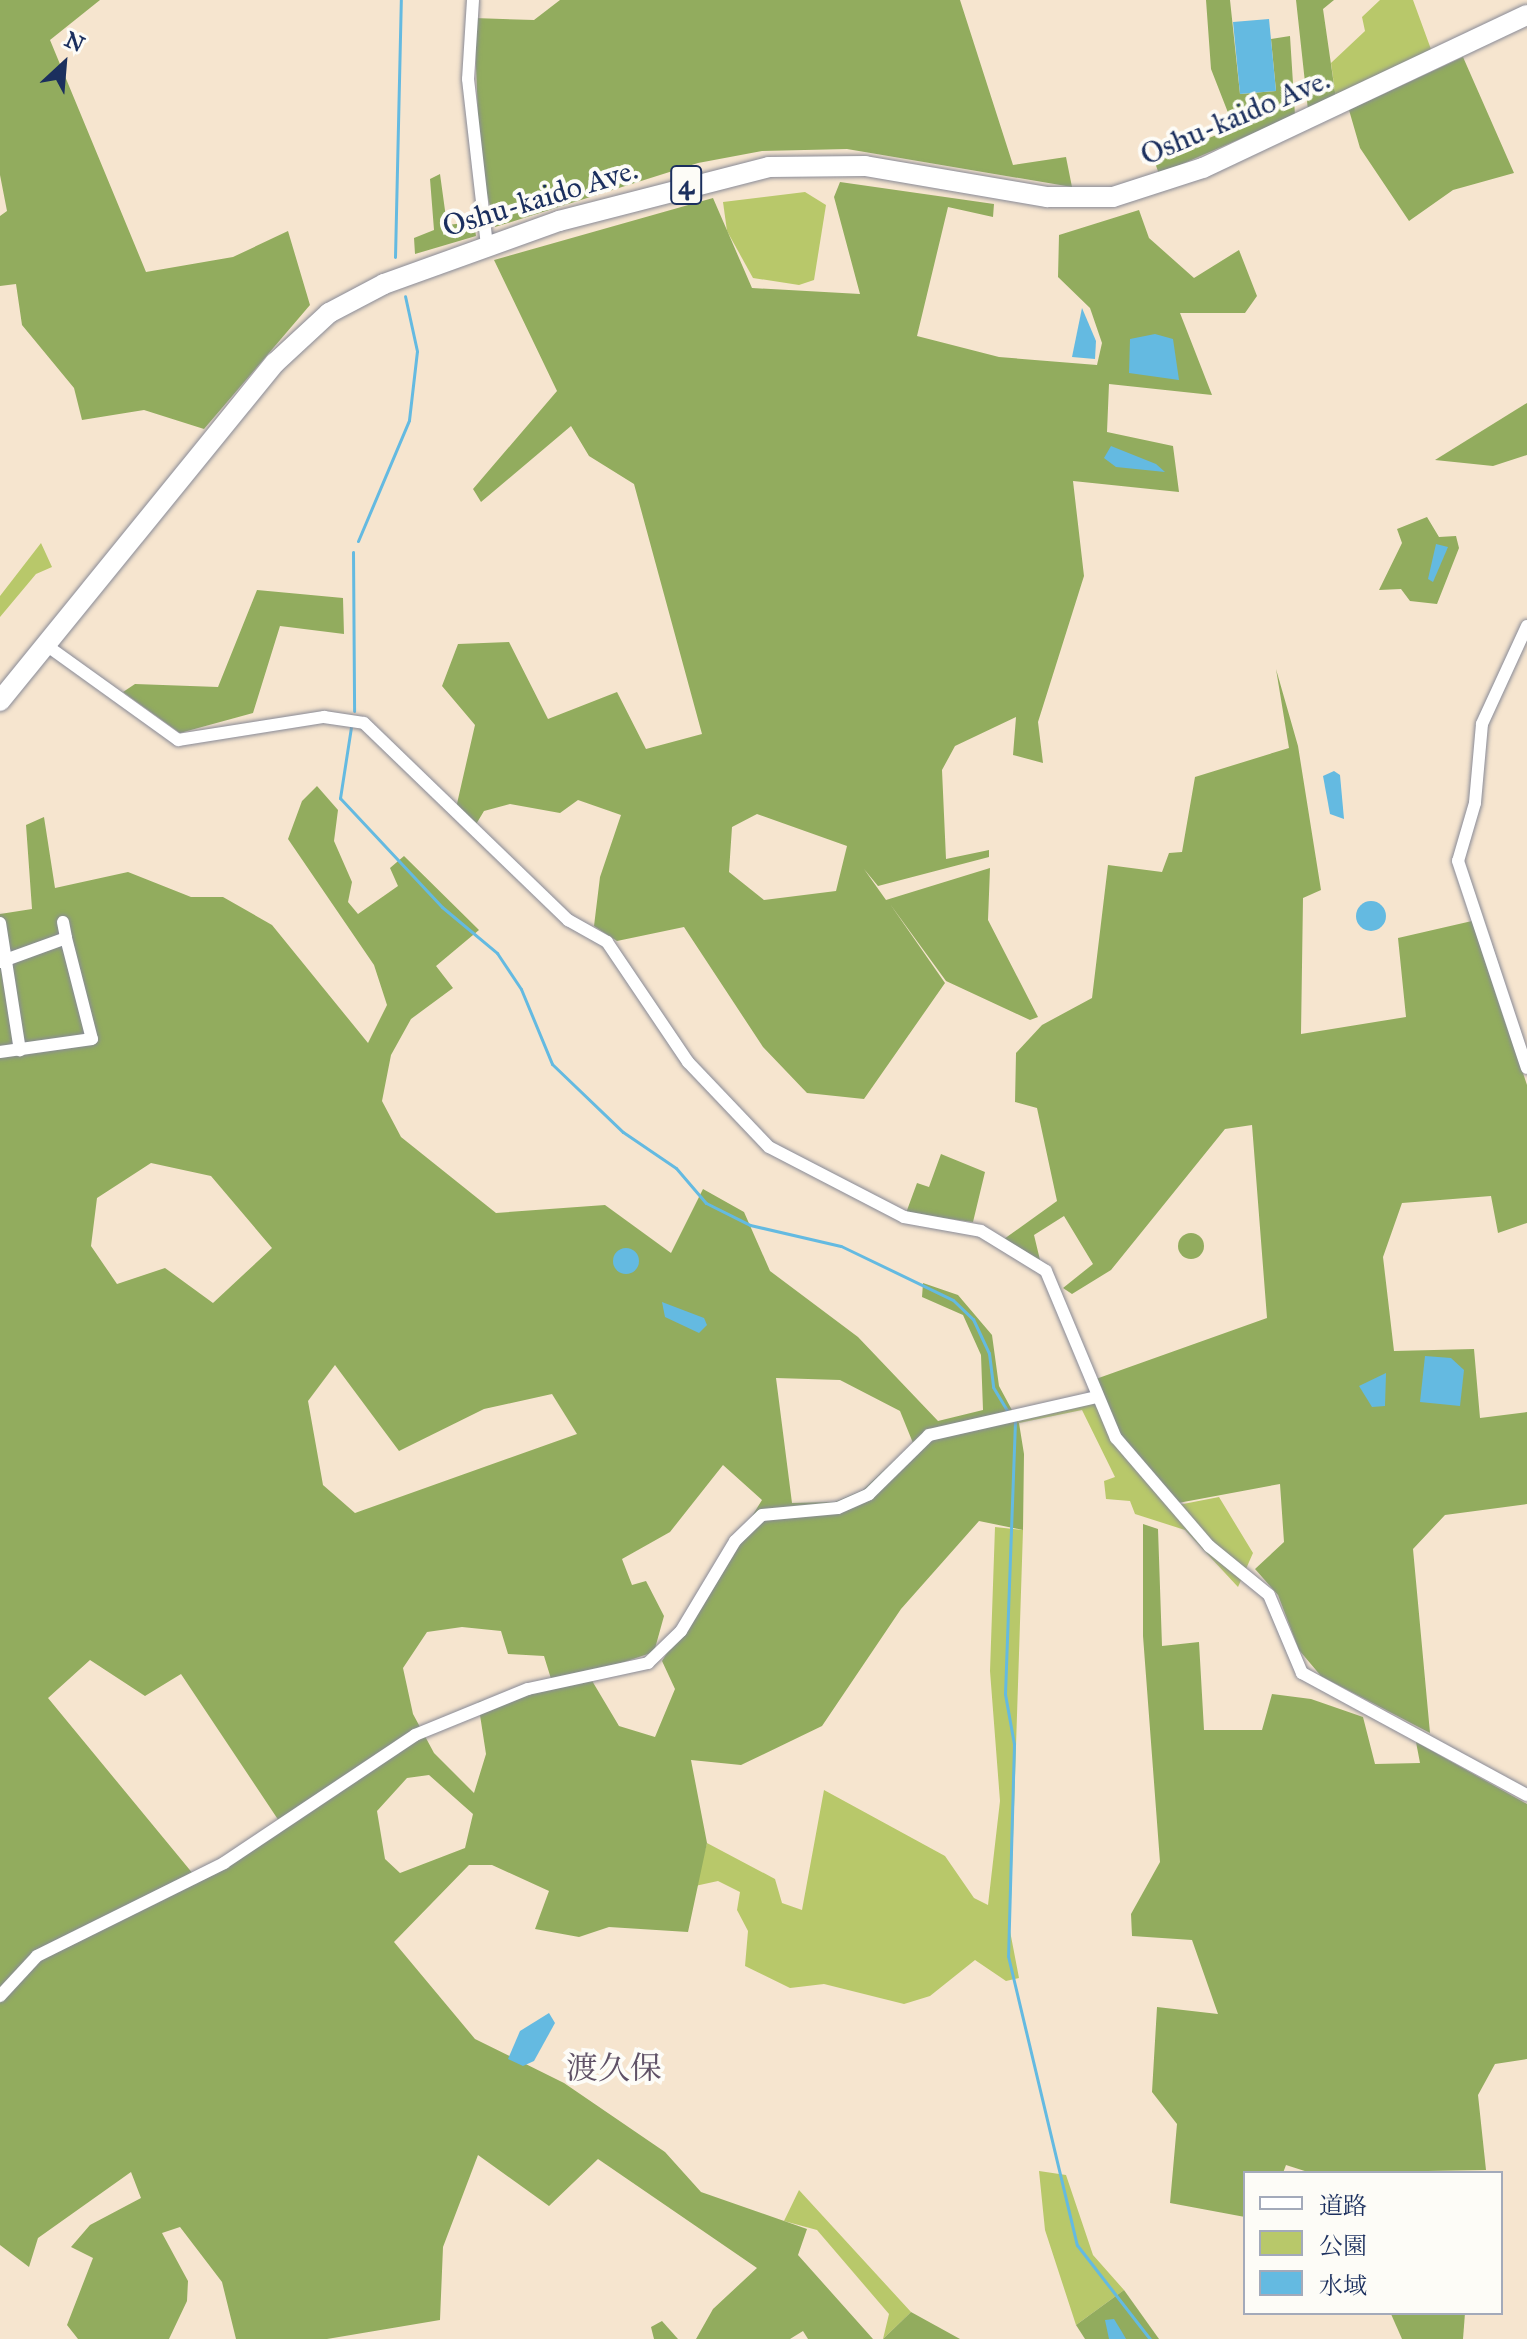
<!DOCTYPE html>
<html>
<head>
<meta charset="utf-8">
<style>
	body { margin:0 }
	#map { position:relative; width:1527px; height:2339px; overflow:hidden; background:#f6e5cf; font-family:"IM FELL Great Primer","Noto Serif JP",serif }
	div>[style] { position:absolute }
	.green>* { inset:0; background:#b8c86a }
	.forest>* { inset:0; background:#92ac5e }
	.round { border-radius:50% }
	.water>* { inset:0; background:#64bae1 }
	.stream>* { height:3px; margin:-1.5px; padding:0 1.5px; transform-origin:1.5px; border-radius:1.5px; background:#64bae1 }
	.roads { filter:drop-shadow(0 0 2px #888a96) drop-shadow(0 0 2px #888a96) }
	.minor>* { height:12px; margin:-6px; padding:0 6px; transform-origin:6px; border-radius:6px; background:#fff }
	.trunk>* { height:20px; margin:-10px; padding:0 10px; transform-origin:10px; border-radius:10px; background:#fff }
	span { translate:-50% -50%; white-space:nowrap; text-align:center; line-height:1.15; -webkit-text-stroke:8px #fdfcf7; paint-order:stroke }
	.shield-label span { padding:2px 6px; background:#fdfcf7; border:2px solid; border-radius:6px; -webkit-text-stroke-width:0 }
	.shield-label { font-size:28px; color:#1b2f5e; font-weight:700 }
	.street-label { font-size:30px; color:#1b2f5e }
	.neighbourhood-label { font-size:32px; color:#5f5166 }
	.legend { position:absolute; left:1243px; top:2171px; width:260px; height:144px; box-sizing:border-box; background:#fdfcf7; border:2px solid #a3aaba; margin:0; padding:10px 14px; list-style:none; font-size:24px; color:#1b2f5e }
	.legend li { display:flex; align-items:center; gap:16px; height:40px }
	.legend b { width:40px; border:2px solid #a3aaba }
	.north { position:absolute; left:24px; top:24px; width:80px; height:80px; -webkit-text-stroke:6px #fdfcf7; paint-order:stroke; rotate:26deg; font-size:22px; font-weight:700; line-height:32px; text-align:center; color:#1b2f5e }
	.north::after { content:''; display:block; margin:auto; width:28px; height:36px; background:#1b2f5e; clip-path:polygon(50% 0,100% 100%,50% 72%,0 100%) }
</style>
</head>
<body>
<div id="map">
	<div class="green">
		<div style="clip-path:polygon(1380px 0,1413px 0,1432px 52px,1336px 99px,1331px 63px,1365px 31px,1362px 17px)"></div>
		<div style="clip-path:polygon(805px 192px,826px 205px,814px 280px,799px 285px,753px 278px,727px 231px,723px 202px)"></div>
		<div style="clip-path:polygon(41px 543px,52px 567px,36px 574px,0 617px,0 596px)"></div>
		<div style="clip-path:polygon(1091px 1394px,1178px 1505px,1219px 1497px,1253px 1553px,1238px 1587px,1185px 1530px,1135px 1514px,1130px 1501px,1106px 1499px,1104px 1481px,1115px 1477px,1082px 1410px,1019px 1423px,1014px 1411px)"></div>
		<div style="clip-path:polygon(995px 1527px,1023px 1530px,1010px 1931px,1019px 1978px,1006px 1981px,975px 1960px,930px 1996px,904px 2004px,824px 1984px,790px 1988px,745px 1966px,748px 1931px,737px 1910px,740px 1892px,718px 1881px,695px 1886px,707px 1843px,775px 1879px,782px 1903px,802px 1910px,824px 1790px,945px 1856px,974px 1898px,988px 1905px,1000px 1801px,990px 1671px)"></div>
		<div style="clip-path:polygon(1039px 2171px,1066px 2175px,1093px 2255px,1124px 2290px,1076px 2325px,1045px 2230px)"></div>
		<div style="clip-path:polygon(799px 2190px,911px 2312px,883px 2339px,889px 2314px,817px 2230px,784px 2221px)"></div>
	</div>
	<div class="forest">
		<div style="clip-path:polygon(0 0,100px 0,50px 40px,146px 272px,233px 257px,288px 231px,310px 305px,204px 429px,144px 410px,82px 420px,74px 388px,22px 325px,16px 284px,0 286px,0 216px,7px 211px,0 175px)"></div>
		<div style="clip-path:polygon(560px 0,960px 0,1013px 165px,1066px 157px,1072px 187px,847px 149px,762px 151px,698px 163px,495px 227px,480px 164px,474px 18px,534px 20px)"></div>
		<div style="clip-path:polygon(1206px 0,1230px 0,1240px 94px,1276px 91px,1271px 39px,1290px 36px,1295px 115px,1159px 174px,1154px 160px,1234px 128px,1211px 69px)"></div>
		<div style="clip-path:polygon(1296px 0,1334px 0,1323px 9px,1336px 99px,1308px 110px)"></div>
		<div style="clip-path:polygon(1463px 57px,1514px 173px,1453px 190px,1409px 221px,1360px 148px,1349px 110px)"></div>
		<div style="clip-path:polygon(440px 174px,447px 225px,474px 222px,476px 236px,415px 254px,414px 238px,434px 230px,430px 179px)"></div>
		<div style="clip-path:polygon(evenodd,840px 182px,994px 204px,993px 217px,948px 207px,917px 336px,999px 357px,1097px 365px,1102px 343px,1090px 308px,1058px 277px,1059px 235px,1139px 210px,1149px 238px,1194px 278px,1239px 250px,1257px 296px,1245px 313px,1180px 313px,1212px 395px,1109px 384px,1107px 432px,1173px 446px,1179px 492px,1073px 481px,1084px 576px,1038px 722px,1043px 763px,1013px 755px,1016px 717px,955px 746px,942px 770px,946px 859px,989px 850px,989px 857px,878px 886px,864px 869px,886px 900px,990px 868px,988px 920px,1038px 1017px,1030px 1020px,946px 981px,890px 904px,945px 983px,864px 1099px,807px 1093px,763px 1047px,684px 927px,617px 941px,594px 926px,600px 877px,621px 815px,578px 800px,560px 813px,510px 804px,484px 811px,475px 826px,456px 808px,475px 725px,442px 686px,458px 644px,509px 642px,548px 719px,617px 692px,646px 749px,702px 734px,634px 484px,589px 456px,571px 426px,481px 502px,473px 489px,557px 391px,494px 260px,713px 198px,752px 288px,860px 294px,834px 197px,840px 182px,757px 814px,847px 846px,836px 891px,764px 900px,729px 872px,732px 827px,757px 814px)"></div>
		<div style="clip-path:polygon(1527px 403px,1527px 455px,1493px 466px,1435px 460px)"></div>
		<div style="clip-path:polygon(1427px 517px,1439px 537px,1456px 536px,1459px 548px,1437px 604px,1410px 601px,1401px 589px,1379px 590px,1402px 543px,1397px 529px)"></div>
		<div style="clip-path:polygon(257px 590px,343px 598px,344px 634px,280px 626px,253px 713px,180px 733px,123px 692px,135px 684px,218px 687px)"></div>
		<div style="clip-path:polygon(1276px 669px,1298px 746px,1321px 890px,1303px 898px,1301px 1034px,1406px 1017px,1398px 938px,1472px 921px,1527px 1085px,1527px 1223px,1498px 1233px,1491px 1196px,1402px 1203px,1383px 1257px,1394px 1351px,1474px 1349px,1480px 1418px,1527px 1412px,1527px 1504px,1445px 1515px,1413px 1549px,1430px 1733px,1321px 1676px,1299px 1650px,1278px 1595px,1255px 1569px,1284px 1542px,1280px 1484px,1178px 1503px,1121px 1437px,1093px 1380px,1267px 1318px,1252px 1125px,1225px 1129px,1111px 1270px,1072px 1294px,1063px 1288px,1093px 1264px,1064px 1216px,1034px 1235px,1040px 1260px,1004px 1239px,1057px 1201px,1037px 1108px,1015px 1102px,1016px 1053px,1042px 1025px,1092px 998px,1108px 865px,1162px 872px,1169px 853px,1182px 852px,1195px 777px,1289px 748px)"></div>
		<div style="clip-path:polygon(evenodd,317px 786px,338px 810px,334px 841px,352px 882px,348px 902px,358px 914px,398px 886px,390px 868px,404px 856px,479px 930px,436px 966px,453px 988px,411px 1019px,391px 1055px,382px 1101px,401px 1137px,496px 1213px,605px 1205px,671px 1253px,703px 1189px,744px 1212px,770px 1271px,858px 1337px,938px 1421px,983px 1410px,981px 1355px,963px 1315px,922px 1297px,923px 1283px,958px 1295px,992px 1335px,999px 1386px,1019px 1423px,1024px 1454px,1023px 1530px,979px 1521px,901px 1609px,822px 1726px,741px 1765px,691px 1760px,707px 1843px,688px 1932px,609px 1927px,579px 1937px,535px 1929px,549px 1891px,492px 1865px,469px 1865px,394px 1942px,475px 2039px,564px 2083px,665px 2152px,701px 2192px,807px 2229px,798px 2255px,873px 2339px,808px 2339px,803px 2331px,790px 2339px,696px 2339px,713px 2309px,757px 2268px,598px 2159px,549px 2206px,478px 2155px,443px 2247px,440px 2320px,327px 2339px,236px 2339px,222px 2282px,180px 2227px,162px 2233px,188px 2281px,187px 2301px,169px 2339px,78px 2339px,67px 2325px,93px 2258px,71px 2247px,90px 2225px,141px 2198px,131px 2172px,38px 2238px,29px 2267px,0 2245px,0 914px,32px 909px,26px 825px,44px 817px,55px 888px,128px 872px,191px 897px,223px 897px,272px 925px,368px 1043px,387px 1005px,374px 965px,288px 839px,302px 801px,317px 786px,151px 1163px,211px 1176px,272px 1248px,213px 1303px,165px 1268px,117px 1284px,91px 1246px,97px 1198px,151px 1163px,317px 786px,335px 1365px,399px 1451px,484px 1409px,552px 1394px,577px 1434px,355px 1513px,323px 1485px,308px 1401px,335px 1365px,317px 786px,776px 1378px,840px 1380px,900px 1411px,913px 1443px,863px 1490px,835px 1502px,792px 1503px,776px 1378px,317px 786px,723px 1465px,762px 1500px,662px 1661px,675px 1689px,655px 1737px,619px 1726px,588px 1674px,654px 1652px,664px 1616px,646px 1581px,632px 1585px,622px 1559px,670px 1532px,723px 1465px,317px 786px,462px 1627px,501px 1631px,508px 1654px,544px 1656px,552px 1682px,478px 1702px,486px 1754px,474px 1793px,434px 1753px,413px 1714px,403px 1668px,427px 1632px,462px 1627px,317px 786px,90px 1660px,145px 1696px,181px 1674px,279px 1821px,194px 1875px,48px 1698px,90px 1660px,317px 786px,429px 1775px,473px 1814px,465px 1848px,400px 1873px,385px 1859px,377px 1811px,407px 1778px,429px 1775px)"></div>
		<div style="clip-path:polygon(941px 1154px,985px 1172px,973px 1222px,906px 1213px,917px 1183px,929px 1187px)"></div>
		<div class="round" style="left:1178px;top:1233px;width:26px;height:26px"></div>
		<div style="clip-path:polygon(1143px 1524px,1158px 1529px,1162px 1646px,1199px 1642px,1204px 1730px,1262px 1730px,1272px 1694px,1311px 1699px,1363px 1717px,1375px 1764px,1420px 1763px,1416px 1742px,1527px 1804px,1527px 2059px,1495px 2064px,1478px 2095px,1486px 2170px,1311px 2173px,1286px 2165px,1283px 2173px,1245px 2173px,1245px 2217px,1170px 2203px,1177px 2124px,1152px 2092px,1157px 2007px,1218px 2014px,1192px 1940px,1132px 1936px,1131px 1914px,1160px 1862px,1143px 1636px)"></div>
		<div style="clip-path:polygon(1124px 2290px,1159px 2339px,1085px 2339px,1076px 2325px)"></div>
		<div style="clip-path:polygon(911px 2312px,960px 2339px,883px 2339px)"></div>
		<div style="clip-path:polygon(1465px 2313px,1463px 2339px,1402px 2339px,1391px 2314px)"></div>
		<div style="clip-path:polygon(662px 2321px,678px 2339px,654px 2339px,651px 2327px)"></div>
	</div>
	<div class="water">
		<div style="clip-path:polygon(1269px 19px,1276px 91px,1240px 94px,1233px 22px)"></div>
		<div style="clip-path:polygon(1082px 308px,1096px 341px,1095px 359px,1072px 357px)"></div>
		<div style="clip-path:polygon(1155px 334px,1173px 339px,1179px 380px,1129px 373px,1130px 339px)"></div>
		<div style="clip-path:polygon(1111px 446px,1156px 464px,1165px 472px,1116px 467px,1104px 458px)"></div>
		<div style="clip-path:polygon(1436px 544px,1448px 547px,1433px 582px,1428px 579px)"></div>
		<div style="clip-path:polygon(1334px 771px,1340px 775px,1344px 819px,1330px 814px,1323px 776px)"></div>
		<div class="round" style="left:1356px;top:901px;width:30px;height:30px"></div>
		<div class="round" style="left:613px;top:1248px;width:26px;height:26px"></div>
		<div style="clip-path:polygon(662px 1302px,704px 1318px,707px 1325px,699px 1333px,665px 1317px)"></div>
		<div style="clip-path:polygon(1425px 1356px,1451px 1358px,1464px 1370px,1460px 1406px,1420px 1402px)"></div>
		<div style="clip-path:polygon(1386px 1373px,1385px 1406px,1372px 1407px,1359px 1386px)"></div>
		<div style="clip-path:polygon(549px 2013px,555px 2023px,534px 2061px,523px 2066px,508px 2059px,520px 2031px)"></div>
		<div style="clip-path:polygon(1114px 2319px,1122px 2332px,1126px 2339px,1109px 2339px,1105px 2320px)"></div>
	</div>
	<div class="stream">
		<div style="left:395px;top:257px;width:257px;rotate:-88.7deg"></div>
		<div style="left:358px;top:541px;width:131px;rotate:-67.1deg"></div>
		<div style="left:409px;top:420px;width:69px;rotate:-83.4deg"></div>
		<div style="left:417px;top:351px;width:56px;rotate:-102.3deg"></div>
		<div style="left:353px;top:552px;width:159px;rotate:89.6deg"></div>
		<div style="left:351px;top:727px;width:72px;rotate:98.8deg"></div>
		<div style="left:340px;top:798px;width:149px;rotate:46.9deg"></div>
		<div style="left:442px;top:907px;width:72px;rotate:39.9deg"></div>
		<div style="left:497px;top:953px;width:43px;rotate:56.3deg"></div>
		<div style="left:521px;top:989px;width:81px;rotate:67.5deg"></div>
		<div style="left:552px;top:1064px;width:98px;rotate:43.8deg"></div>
		<div style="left:623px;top:1132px;width:64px;rotate:34.2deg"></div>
		<div style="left:676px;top:1168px;width:46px;rotate:49.4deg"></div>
		<div style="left:706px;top:1203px;width:49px;rotate:26.6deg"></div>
		<div style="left:750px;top:1225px;width:93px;rotate:13deg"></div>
		<div style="left:841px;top:1246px;width:124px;rotate:25.7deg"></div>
		<div style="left:953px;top:1300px;width:28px;rotate:44deg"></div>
		<div style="left:973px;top:1319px;width:38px;rotate:65deg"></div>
		<div style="left:989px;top:1353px;width:34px;rotate:83deg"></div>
		<div style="left:993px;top:1387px;width:29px;rotate:59deg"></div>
		<div style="left:1015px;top:1421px;width:273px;rotate:92.1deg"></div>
		<div style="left:1005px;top:1694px;width:51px;rotate:79.8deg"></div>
		<div style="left:1014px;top:1744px;width:212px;rotate:91.6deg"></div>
		<div style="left:1008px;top:1956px;width:297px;rotate:76.6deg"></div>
		<div style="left:1077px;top:2245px;width:119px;rotate:52.2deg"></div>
	</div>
	<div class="roads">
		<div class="minor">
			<div style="left:473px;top:0;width:79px;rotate:93.6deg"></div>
			<div style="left:468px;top:79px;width:167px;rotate:83.5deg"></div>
			<div style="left:1527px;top:626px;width:108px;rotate:114.7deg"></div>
			<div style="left:1482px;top:724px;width:79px;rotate:95.1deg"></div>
			<div style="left:1475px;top:803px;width:60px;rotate:106.3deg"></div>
			<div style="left:1458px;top:861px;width:218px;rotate:71.6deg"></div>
			<div style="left:46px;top:645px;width:163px;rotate:35.7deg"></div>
			<div style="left:178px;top:740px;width:148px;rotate:-9deg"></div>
			<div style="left:324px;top:717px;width:40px;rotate:8.5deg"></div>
			<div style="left:364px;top:723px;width:284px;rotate:44deg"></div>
			<div style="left:568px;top:920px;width:45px;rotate:29.4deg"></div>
			<div style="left:607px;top:942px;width:145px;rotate:56deg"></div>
			<div style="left:688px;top:1062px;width:117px;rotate:46.4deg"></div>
			<div style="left:769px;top:1147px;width:152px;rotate:27.4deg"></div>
			<div style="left:904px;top:1217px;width:78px;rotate:10.3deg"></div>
			<div style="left:981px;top:1231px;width:76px;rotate:31.6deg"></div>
			<div style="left:1046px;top:1271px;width:181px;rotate:67.3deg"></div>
			<div style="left:1116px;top:1438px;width:143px;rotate:49.3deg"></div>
			<div style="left:1209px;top:1546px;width:77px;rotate:39.2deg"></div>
			<div style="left:1269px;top:1595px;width:85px;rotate:67.1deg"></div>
			<div style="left:1302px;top:1673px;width:256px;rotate:28.5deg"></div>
			<div style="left:63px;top:922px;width:16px;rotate:79deg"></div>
			<div style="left:0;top:923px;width:129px;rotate:81.1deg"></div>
			<div style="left:0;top:962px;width:70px;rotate:-20deg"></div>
			<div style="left:66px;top:938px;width:104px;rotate:75.6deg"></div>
			<div style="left:92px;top:1039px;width:93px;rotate:172deg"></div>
			<div style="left:0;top:1996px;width:54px;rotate:-47.2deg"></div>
			<div style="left:37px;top:1956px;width:209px;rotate:-26.4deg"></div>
			<div style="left:224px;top:1863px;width:230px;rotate:-33.8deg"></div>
			<div style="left:415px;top:1735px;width:122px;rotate:-22.2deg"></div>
			<div style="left:528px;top:1689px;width:123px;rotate:-12.2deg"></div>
			<div style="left:648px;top:1663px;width:46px;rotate:-44.1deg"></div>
			<div style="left:681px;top:1631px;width:105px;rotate:-59deg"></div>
			<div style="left:735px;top:1541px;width:37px;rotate:-44deg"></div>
			<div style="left:762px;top:1515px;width:76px;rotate:-5.3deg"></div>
			<div style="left:838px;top:1508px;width:34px;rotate:-24deg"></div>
			<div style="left:869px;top:1494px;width:84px;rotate:-44.5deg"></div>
			<div style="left:929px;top:1435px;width:171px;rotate:-12.8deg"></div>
		</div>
		<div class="trunk">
			<div style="left:0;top:701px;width:436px;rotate:-50.9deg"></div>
			<div style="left:275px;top:363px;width:74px;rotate:-42.8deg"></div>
			<div style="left:329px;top:313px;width:62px;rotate:-27.8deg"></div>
			<div style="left:384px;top:284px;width:186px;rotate:-19.8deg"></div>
			<div style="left:559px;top:221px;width:217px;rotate:-14.4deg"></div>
			<div style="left:769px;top:167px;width:96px;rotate:-0.6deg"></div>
			<div style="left:865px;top:166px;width:185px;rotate:9.7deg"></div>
			<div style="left:1047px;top:197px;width:66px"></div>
			<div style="left:1113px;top:197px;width:95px;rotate:-17.9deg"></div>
			<div style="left:1203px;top:168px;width:358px;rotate:-25.3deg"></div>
		</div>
	</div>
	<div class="shield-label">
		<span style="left:686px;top:185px">4</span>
	</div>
	<div class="street-label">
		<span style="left:1235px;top:117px;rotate:-23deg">Oshu-kaido Ave.</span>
		<span style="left:540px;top:198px;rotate:-17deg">Oshu-kaido Ave.</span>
	</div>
	<div class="neighbourhood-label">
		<span style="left:614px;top:2069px">渡久保</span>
	</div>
	<ul class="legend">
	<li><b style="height:10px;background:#fff"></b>道路</li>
	<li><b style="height:22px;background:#b8c86a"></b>公園</li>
	<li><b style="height:22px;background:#64bae1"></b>水域</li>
	</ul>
	<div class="north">N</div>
</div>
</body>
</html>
